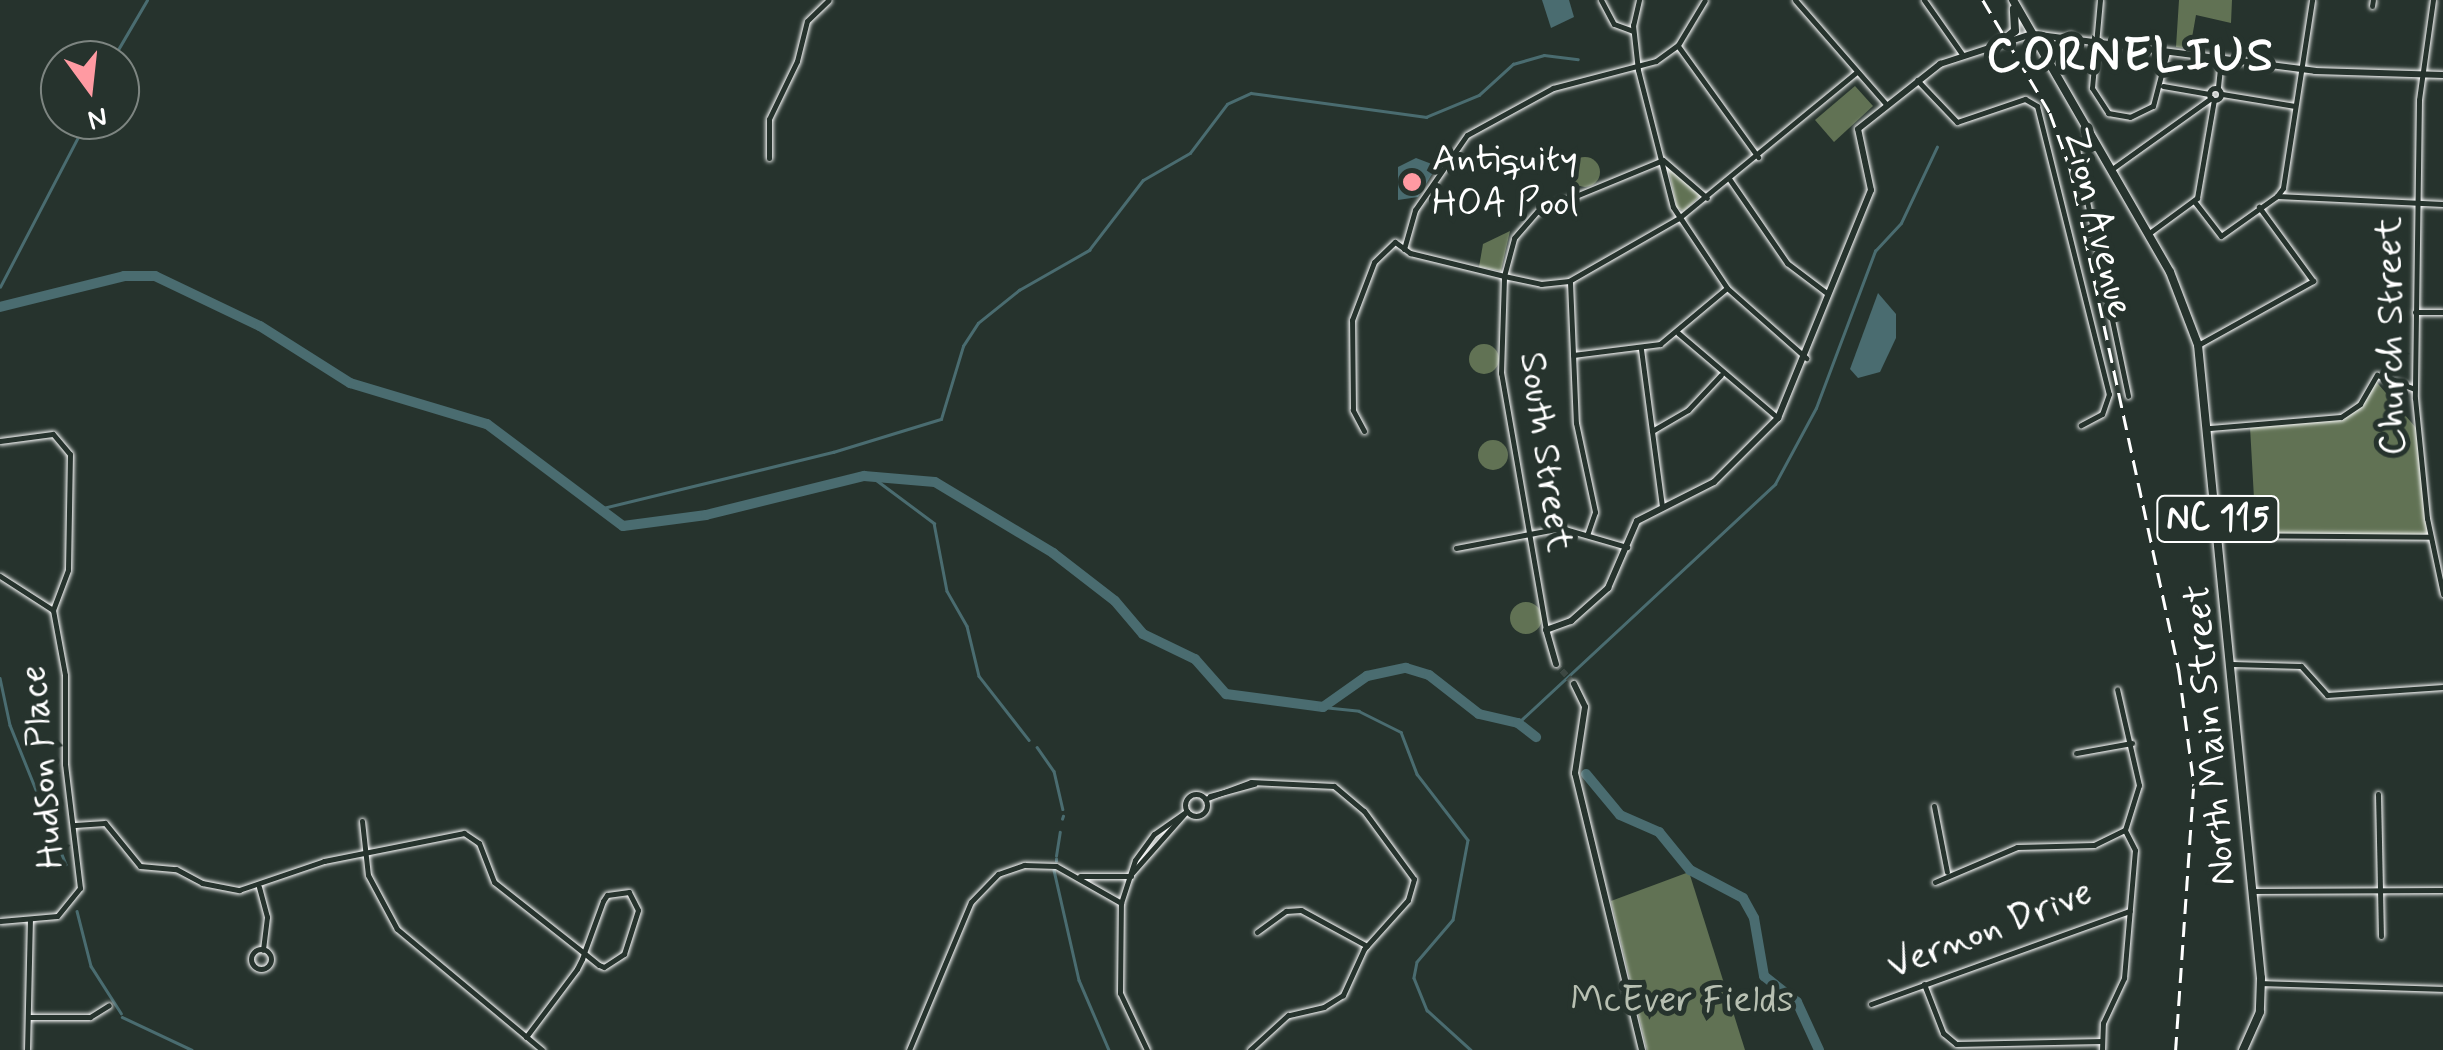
<!DOCTYPE html>
<html>
<head>
<meta charset="utf-8">
<style>
	body { margin:0 }
	#map { position:relative; width:2443px; height:1050px; overflow:hidden; background:#26332d; font-family:Mynerve,sans-serif }
	div>[style] { position:absolute }
	.green>* { inset:0; background:#617254 }
	.round { border-radius:50% }
	.water>* { inset:0; background:#4a6c70 }
	.stream>* { height:2.5px; margin:-1.25px; padding:0 1.25px; transform-origin:1.25px; border-radius:1.25px; background:#4a6c70 }
	.river>* { height:10px; margin:-5px; padding:0 5px; transform-origin:5px; border-radius:5px; background:#4a6c70 }
	.secondary-tunnel>* { height:6px; margin-top:-3px; transform-origin:0; background:repeating-linear-gradient(90deg,#3c4742 0 6px,transparent 0 9px) }
	.roads { filter:drop-shadow(0 0 2px #fff) drop-shadow(0 0 2px #fff) }
	.street>* { height:5px; margin:-2.5px; padding:0 2.5px; transform-origin:2.5px; border-radius:2.5px; background:#26332d }
	.street>.ring { margin:-2.5px; padding:0; box-sizing:content-box; background:none; border:5px solid #26332d; border-radius:50% }
	.secondary>* { height:6px; margin:-3px; padding:0 3px; transform-origin:3px; border-radius:3px; background:#26332d }
	.primary>* { height:8px; margin:-4px; padding:0 4px; transform-origin:4px; border-radius:4px; background:#26332d }
	.rail>* { height:2.5px; margin-top:-1.25px; transform-origin:0; background:repeating-linear-gradient(90deg,#fff 0 15px,transparent 0 23px) }
	.dots>* { width:28px; height:28px; translate:-50% -50%; box-sizing:border-box; border:5px solid #26332d; border-radius:50% }
	span { translate:-50% -50%; white-space:nowrap; text-align:center; line-height:1.15; -webkit-text-stroke:10px #26332d; paint-order:stroke }
	.shield-label span { padding:2px 8px; background:#26332d; border:2px solid; border-radius:8px; -webkit-text-stroke-width:0 }
	.shield-label { font-size:35px; color:#fff; font-weight:700 }
	.poi-label { font-size:38px; color:#fff }
	.left { translate:0 -50%; text-align:left }
	.street-label { font-size:38px; color:#fff }
	.park-label { font-size:38px; color:#b8c0b2 }
	.district-label { font-size:48px; color:#fff; font-weight:700; letter-spacing:2.5px }
	.north { position:absolute; left:40px; top:40px; width:100px; height:100px; box-sizing:border-box; background:#26332d; border:2px solid #7d8581; border-radius:50%; rotate:165deg; font-size:28px; font-weight:700; line-height:40px; text-align:center; color:#fff }
	.north::after { content:''; display:block; margin:auto; width:35px; height:45px; background:#ff9aa2; clip-path:polygon(50% 0,100% 100%,50% 72%,0 100%) }
</style>
</head>
<body>
<div id="map">
	<div class="green">
		<div style="clip-path:polygon(2179px 0,2232px 0,2231px 23px,2196px 15px,2190px 49px,2176px 47px)"></div>
		<div style="clip-path:polygon(1855px 86px,1873px 106px,1834px 142px,1815px 120px)"></div>
		<div class="round" style="left:1570px;top:157px;width:30px;height:30px"></div>
		<div style="clip-path:polygon(1668px 167px,1701px 195px,1684px 211px,1677px 208px)"></div>
		<div style="clip-path:polygon(1510px 231px,1501px 271px,1479px 267px,1483px 244px)"></div>
		<div class="round" style="left:1469px;top:344px;width:30px;height:30px"></div>
		<div style="clip-path:polygon(2373px 378px,2417px 429px,2430px 537px,2256px 534px,2250px 427px,2341px 418px,2364px 397px)"></div>
		<div class="round" style="left:1478px;top:440px;width:30px;height:30px"></div>
		<div class="round" style="left:1510px;top:602px;width:32px;height:32px"></div>
		<div style="clip-path:polygon(1689px 872px,1745px 1050px,1647px 1050px,1611px 901px)"></div>
	</div>
	<div class="water">
		<div style="clip-path:polygon(1542px 0,1569px 0,1574px 17px,1551px 28px)"></div>
		<div style="clip-path:polygon(1416px 158px,1437px 166px,1418px 197px,1398px 200px,1398px 167px)"></div>
		<div style="clip-path:polygon(1878px 293px,1896px 314px,1896px 338px,1880px 372px,1858px 378px,1850px 369px)"></div>
	</div>
	<div class="stream">
		<div style="left:112px;top:60px;width:69px;rotate:-59.7deg"></div>
		<div style="left:0;top:287px;width:188px;rotate:-62.5deg"></div>
		<div style="left:871px;top:476px;width:79px;rotate:36.7deg"></div>
		<div style="left:934px;top:523px;width:69px;rotate:79.2deg"></div>
		<div style="left:947px;top:591px;width:40px;rotate:60.3deg"></div>
		<div style="left:967px;top:626px;width:51px;rotate:76.5deg"></div>
		<div style="left:979px;top:676px;width:81px;rotate:52deg"></div>
		<div style="left:599px;top:509px;width:241px;rotate:-13.7deg"></div>
		<div style="left:833px;top:452px;width:113px;rotate:-17deg"></div>
		<div style="left:941px;top:419px;width:76px;rotate:-73.2deg"></div>
		<div style="left:963px;top:346px;width:27px;rotate:-57deg"></div>
		<div style="left:978px;top:323px;width:53px;rotate:-38.8deg"></div>
		<div style="left:1019px;top:290px;width:81px;rotate:-29.7deg"></div>
		<div style="left:1089px;top:250px;width:88px;rotate:-52.4deg"></div>
		<div style="left:1143px;top:180px;width:54px;rotate:-29.9deg"></div>
		<div style="left:1190px;top:153px;width:61px;rotate:-52.9deg"></div>
		<div style="left:1227px;top:104px;width:26px;rotate:-25deg"></div>
		<div style="left:1251px;top:93px;width:177px;rotate:7.8deg"></div>
		<div style="left:1426px;top:117px;width:57px;rotate:-22.5deg"></div>
		<div style="left:1479px;top:95px;width:46px;rotate:-42.4deg"></div>
		<div style="left:1513px;top:64px;width:32px;rotate:-16deg"></div>
		<div style="left:1544px;top:55px;width:34px;rotate:7deg"></div>
		<div style="left:0;top:678px;width:48px;rotate:78deg"></div>
		<div style="left:10px;top:725px;width:150px;rotate:68.1deg"></div>
		<div style="left:1323px;top:707px;width:36px;rotate:6deg"></div>
		<div style="left:1359px;top:711px;width:47px;rotate:26.6deg"></div>
		<div style="left:1401px;top:732px;width:45px;rotate:69.1deg"></div>
		<div style="left:1417px;top:774px;width:83px;rotate:52.3deg"></div>
		<div style="left:1468px;top:840px;width:81px;rotate:100.6deg"></div>
		<div style="left:1453px;top:920px;width:55px;rotate:130.6deg"></div>
		<div style="left:1417px;top:962px;width:16px;rotate:101deg"></div>
		<div style="left:1414px;top:978px;width:35px;rotate:68deg"></div>
		<div style="left:1427px;top:1010px;width:59px;rotate:42.3deg"></div>
		<div style="left:1518px;top:723px;width:351px;rotate:-42.9deg"></div>
		<div style="left:1775px;top:484px;width:86px;rotate:-61.7deg"></div>
		<div style="left:1816px;top:408px;width:168px;rotate:-69.4deg"></div>
		<div style="left:1875px;top:251px;width:38px;rotate:-47deg"></div>
		<div style="left:1901px;top:223px;width:84px;rotate:-64.7deg"></div>
		<div style="left:1037px;top:747px;width:29px;rotate:55deg"></div>
		<div style="left:1054px;top:771px;width:39px;rotate:77deg"></div>
		<div style="left:1062px;top:819px;width:3px;rotate:-72deg"></div>
		<div style="left:1056px;top:856px;width:24px;rotate:-81deg"></div>
		<div style="left:1056px;top:861px;width:2px;rotate:-90deg"></div>
		<div style="left:1054px;top:870px;width:113px;rotate:77.2deg"></div>
		<div style="left:1079px;top:980px;width:76px;rotate:66.8deg"></div>
		<div style="left:77px;top:911px;width:57px;rotate:75.7deg"></div>
		<div style="left:91px;top:966px;width:56px;rotate:57.4deg"></div>
		<div style="left:122px;top:1017px;width:77px;rotate:25.2deg"></div>
	</div>
	<div class="river">
		<div style="left:0;top:307px;width:128px;rotate:-14deg"></div>
		<div style="left:124px;top:276px;width:31px"></div>
		<div style="left:155px;top:276px;width:116px;rotate:25.5deg"></div>
		<div style="left:260px;top:326px;width:107px;rotate:32.3deg"></div>
		<div style="left:350px;top:383px;width:143px;rotate:16.7deg"></div>
		<div style="left:487px;top:424px;width:170px;rotate:36.9deg"></div>
		<div style="left:623px;top:526px;width:84px;rotate:-7.5deg"></div>
		<div style="left:706px;top:515px;width:163px;rotate:-13.9deg"></div>
		<div style="left:864px;top:476px;width:71px;rotate:4.8deg"></div>
		<div style="left:935px;top:482px;width:138px;rotate:31deg"></div>
		<div style="left:1053px;top:553px;width:78px;rotate:37.7deg"></div>
		<div style="left:1115px;top:601px;width:43px;rotate:49.7deg"></div>
		<div style="left:1143px;top:634px;width:58px;rotate:25.7deg"></div>
		<div style="left:1195px;top:659px;width:47px;rotate:48.5deg"></div>
		<div style="left:1226px;top:694px;width:98px;rotate:7.6deg"></div>
		<div style="left:1323px;top:707px;width:54px;rotate:-35.2deg"></div>
		<div style="left:1367px;top:676px;width:40px;rotate:-12deg"></div>
		<div style="left:1406px;top:668px;width:24px;rotate:17deg"></div>
		<div style="left:1429px;top:675px;width:63px;rotate:38deg"></div>
		<div style="left:1479px;top:714px;width:40px;rotate:13deg"></div>
		<div style="left:1518px;top:723px;width:23px;rotate:38deg"></div>
		<div style="left:1586px;top:774px;width:53px;rotate:50.3deg"></div>
		<div style="left:1620px;top:815px;width:43px;rotate:23.6deg"></div>
		<div style="left:1659px;top:832px;width:49px;rotate:50.8deg"></div>
		<div style="left:1690px;top:870px;width:60px;rotate:27.8deg"></div>
		<div style="left:1743px;top:898px;width:23px;rotate:61deg"></div>
		<div style="left:1754px;top:918px;width:59px;rotate:80.2deg"></div>
		<div style="left:1764px;top:976px;width:42px;rotate:38.2deg"></div>
		<div style="left:1797px;top:1002px;width:53px;rotate:65.4deg"></div>
	</div>
	<div class="secondary-tunnel">
		<div style="left:1556px;top:664px;width:27px;rotate:48deg"></div>
	</div>
	<div class="roads">
		<div class="street">
			<div style="left:1601px;top:0;width:27px;rotate:62deg"></div>
			<div style="left:1614px;top:24px;width:20px;rotate:20deg"></div>
			<div style="left:1639px;top:0;width:26px;rotate:103deg"></div>
			<div style="left:1633px;top:25px;width:45px;rotate:83.7deg"></div>
			<div style="left:1638px;top:70px;width:141px;rotate:75.7deg"></div>
			<div style="left:1673px;top:207px;width:97px;rotate:56.3deg"></div>
			<div style="left:1727px;top:288px;width:106px;rotate:41.5deg"></div>
			<div style="left:1795px;top:0;width:138px;rotate:48.8deg"></div>
			<div style="left:1924px;top:0;width:66px;rotate:54.9deg"></div>
			<div style="left:2100px;top:0;width:88px;rotate:95.2deg"></div>
			<div style="left:2092px;top:88px;width:30px;rotate:57deg"></div>
			<div style="left:2108px;top:113px;width:22px;rotate:10deg"></div>
			<div style="left:2130px;top:117px;width:25px;rotate:-26deg"></div>
			<div style="left:2153px;top:106px;width:56px;rotate:-75.5deg"></div>
			<div style="left:2433px;top:0;width:101px;rotate:98deg"></div>
			<div style="left:2419px;top:100px;width:298px;rotate:90.8deg"></div>
			<div style="left:2415px;top:398px;width:121px;rotate:84.3deg"></div>
			<div style="left:2427px;top:518px;width:78px;rotate:78.1deg"></div>
			<div style="left:2372px;top:6px;width:6px;rotate:-81deg"></div>
			<div style="left:1678px;top:46px;width:137px;rotate:54.2deg"></div>
			<div style="left:1917px;top:80px;width:58px;rotate:46.4deg"></div>
			<div style="left:1957px;top:122px;width:72px;rotate:-18.7deg"></div>
			<div style="left:2025px;top:99px;width:14px;rotate:30deg"></div>
			<div style="left:2037px;top:106px;width:297px;rotate:76deg"></div>
			<div style="left:2109px;top:394px;width:21px;rotate:109deg"></div>
			<div style="left:2102px;top:414px;width:24px;rotate:152deg"></div>
			<div style="left:2163px;top:86px;width:47px;rotate:9.9deg"></div>
			<div style="left:2218px;top:87px;width:27px;rotate:-84deg"></div>
			<div class="ring" style="left:2209px;top:88px;width:7px;height:7px"></div>
			<div style="left:2222px;top:94px;width:74px;rotate:9.3deg"></div>
			<div style="left:2089px;top:140px;width:13px;rotate:157deg"></div>
			<div style="left:2077px;top:145px;width:18px;rotate:84deg"></div>
			<div style="left:2079px;top:163px;width:238px;rotate:78.1deg"></div>
			<div style="left:769px;top:158px;width:39px;rotate:-90deg"></div>
			<div style="left:769px;top:119px;width:64px;rotate:-64.2deg"></div>
			<div style="left:797px;top:61px;width:41px;rotate:-76deg"></div>
			<div style="left:807px;top:21px;width:30px;rotate:-44deg"></div>
			<div style="left:2112px;top:169px;width:122px;rotate:-35.6deg"></div>
			<div style="left:1730px;top:180px;width:101px;rotate:55.5deg"></div>
			<div style="left:1787px;top:263px;width:51px;rotate:37.1deg"></div>
			<div style="left:2277px;top:196px;width:10px;rotate:-53deg"></div>
			<div style="left:2283px;top:188px;width:190px;rotate:-81.2deg"></div>
			<div style="left:2194px;top:201px;width:44px;rotate:52.4deg"></div>
			<div style="left:2221px;top:236px;width:69px;rotate:-35.5deg"></div>
			<div style="left:2277px;top:196px;width:166px;rotate:2.8deg"></div>
			<div style="left:2148px;top:234px;width:61px;rotate:-36.3deg"></div>
			<div style="left:2197px;top:198px;width:99px;rotate:-80.2deg"></div>
			<div style="left:1404px;top:249px;width:41px;rotate:-74.2deg"></div>
			<div style="left:1415px;top:210px;width:91px;rotate:-55.3deg"></div>
			<div style="left:1467px;top:135px;width:98px;rotate:-28.7deg"></div>
			<div style="left:1553px;top:88px;width:106px;rotate:-14.7deg"></div>
			<div style="left:1656px;top:61px;width:27px;rotate:-36deg"></div>
			<div style="left:1678px;top:45px;width:52px;rotate:-59deg"></div>
			<div style="left:1570px;top:282px;width:141px;rotate:87.6deg"></div>
			<div style="left:1576px;top:423px;width:91px;rotate:77.9deg"></div>
			<div style="left:1595px;top:512px;width:24px;rotate:109deg"></div>
			<div style="left:2415px;top:312px;width:28px"></div>
			<div style="left:1678px;top:333px;width:131px;rotate:40.4deg"></div>
			<div style="left:2198px;top:345px;width:132px;rotate:-29.1deg"></div>
			<div style="left:2313px;top:281px;width:92px;rotate:-126.1deg"></div>
			<div style="left:1641px;top:349px;width:158px;rotate:82.4deg"></div>
			<div style="left:1573px;top:355px;width:88px;rotate:-7.2deg"></div>
			<div style="left:1660px;top:344px;width:87px;rotate:-39.9deg"></div>
			<div style="left:2210px;top:428px;width:131px;rotate:-4.8deg"></div>
			<div style="left:2341px;top:417px;width:23px;rotate:-34deg"></div>
			<div style="left:2360px;top:404px;width:34px;rotate:-60deg"></div>
			<div style="left:2377px;top:375px;width:40px;rotate:20.2deg"></div>
			<div style="left:1364px;top:431px;width:24px;rotate:-118deg"></div>
			<div style="left:1353px;top:410px;width:90px;rotate:-90.6deg"></div>
			<div style="left:1352px;top:320px;width:62px;rotate:-69.2deg"></div>
			<div style="left:1374px;top:262px;width:29px;rotate:-44deg"></div>
			<div style="left:1395px;top:242px;width:19px;rotate:36deg"></div>
			<div style="left:1410px;top:253px;width:97px;rotate:13.7deg"></div>
			<div style="left:1504px;top:276px;width:38px;rotate:12deg"></div>
			<div style="left:1541px;top:284px;width:28px;rotate:-6deg"></div>
			<div style="left:1569px;top:281px;width:127px;rotate:-29.8deg"></div>
			<div style="left:1679px;top:218px;width:230px;rotate:-39.4deg"></div>
			<div style="left:1652px;top:431px;width:42px;rotate:-30.3deg"></div>
			<div style="left:1688px;top:410px;width:48px;rotate:-46.7deg"></div>
			<div style="left:0;top:441px;width:53px;rotate:-7.5deg"></div>
			<div style="left:53px;top:434px;width:26px;rotate:50deg"></div>
			<div style="left:70px;top:454px;width:116px;rotate:91deg"></div>
			<div style="left:68px;top:570px;width:43px;rotate:110.6deg"></div>
			<div style="left:53px;top:610px;width:66px;rotate:79.5deg"></div>
			<div style="left:65px;top:675px;width:89px;rotate:90deg"></div>
			<div style="left:65px;top:764px;width:125px;rotate:83.1deg"></div>
			<div style="left:80px;top:888px;width:36px;rotate:129deg"></div>
			<div style="left:57px;top:916px;width:57px;rotate:175deg"></div>
			<div style="left:2220px;top:535px;width:210px;rotate:0.5deg"></div>
			<div style="left:1456px;top:548px;width:107px;rotate:-10.8deg"></div>
			<div style="left:1561px;top:528px;width:69px;rotate:16.1deg"></div>
			<div style="left:0;top:576px;width:63px;rotate:32.7deg"></div>
			<div style="left:1546px;top:630px;width:261px;rotate:-99.9deg"></div>
			<div style="left:1501px;top:373px;width:97px;rotate:-88.2deg"></div>
			<div style="left:1504px;top:276px;width:39px;rotate:-75deg"></div>
			<div style="left:1514px;top:238px;width:35px;rotate:-49deg"></div>
			<div style="left:1537px;top:212px;width:136px;rotate:-22.4deg"></div>
			<div style="left:1663px;top:160px;width:58px;rotate:40.8deg"></div>
			<div style="left:2232px;top:664px;width:69px;rotate:1.7deg"></div>
			<div style="left:2301px;top:666px;width:39px;rotate:48deg"></div>
			<div style="left:2327px;top:695px;width:116px;rotate:-3.9deg"></div>
			<div style="left:2076px;top:753px;width:57px;rotate:-10.1deg"></div>
			<div style="left:2378px;top:794px;width:142px;rotate:88.8deg"></div>
			<div class="ring" style="left:1185px;top:794px;width:17px;height:17px"></div>
			<div style="left:1210px;top:796px;width:46px;rotate:-15.3deg"></div>
			<div style="left:1205px;top:799px;width:49px;rotate:-20.3deg"></div>
			<div style="left:1251px;top:782px;width:83px;rotate:2.8deg"></div>
			<div style="left:1334px;top:786px;width:39px;rotate:40deg"></div>
			<div style="left:1364px;top:811px;width:84px;rotate:53.7deg"></div>
			<div style="left:1414px;top:879px;width:22px;rotate:106deg"></div>
			<div style="left:1408px;top:900px;width:66px;rotate:131.9deg"></div>
			<div style="left:1364px;top:949px;width:51px;rotate:114.5deg"></div>
			<div style="left:1343px;top:995px;width:22px;rotate:148deg"></div>
			<div style="left:1324px;top:1007px;width:37px;rotate:167deg"></div>
			<div style="left:1288px;top:1015px;width:52px;rotate:137.4deg"></div>
			<div style="left:1934px;top:806px;width:67px;rotate:78.9deg"></div>
			<div style="left:362px;top:821px;width:54px;rotate:83.7deg"></div>
			<div style="left:368px;top:875px;width:61px;rotate:61.8deg"></div>
			<div style="left:397px;top:929px;width:189px;rotate:39.8deg"></div>
			<div style="left:75px;top:825px;width:30px;rotate:-4deg"></div>
			<div style="left:105px;top:823px;width:55px;rotate:50.9deg"></div>
			<div style="left:140px;top:866px;width:36px;rotate:5deg"></div>
			<div style="left:176px;top:869px;width:30px;rotate:28deg"></div>
			<div style="left:202px;top:883px;width:38px;rotate:11deg"></div>
			<div style="left:239px;top:890px;width:90px;rotate:-18.8deg"></div>
			<div style="left:324px;top:861px;width:143px;rotate:-11.3deg"></div>
			<div style="left:464px;top:833px;width:18px;rotate:34deg"></div>
			<div style="left:479px;top:843px;width:42px;rotate:69deg"></div>
			<div style="left:494px;top:882px;width:115px;rotate:38.3deg"></div>
			<div style="left:584px;top:953px;width:19px;rotate:39deg"></div>
			<div style="left:599px;top:965px;width:5px;rotate:22deg"></div>
			<div style="left:604px;top:967px;width:24px;rotate:-33deg"></div>
			<div style="left:624px;top:954px;width:46px;rotate:-72.3deg"></div>
			<div style="left:638px;top:910px;width:20px;rotate:-117deg"></div>
			<div style="left:629px;top:892px;width:22px;rotate:172deg"></div>
			<div style="left:607px;top:895px;width:7px;rotate:124deg"></div>
			<div style="left:603px;top:901px;width:55px;rotate:110.1deg"></div>
			<div style="left:584px;top:953px;width:6px;rotate:108deg"></div>
			<div style="left:582px;top:959px;width:11px;rotate:117deg"></div>
			<div style="left:577px;top:969px;width:85px;rotate:126.9deg"></div>
			<div style="left:1132px;top:873px;width:81px;rotate:-48.5deg"></div>
			<div style="left:1080px;top:876px;width:51px"></div>
			<div style="left:1935px;top:882px;width:89px;rotate:-23.1deg"></div>
			<div style="left:2017px;top:847px;width:77px;rotate:-1.5deg"></div>
			<div style="left:2094px;top:845px;width:34px;rotate:-26deg"></div>
			<div style="left:2125px;top:830px;width:47px;rotate:-72.7deg"></div>
			<div style="left:2139px;top:785px;width:98px;rotate:-102.9deg"></div>
			<div style="left:259px;top:887px;width:31px;rotate:75deg"></div>
			<div style="left:267px;top:917px;width:33px;rotate:97deg"></div>
			<div style="left:2253px;top:891px;width:190px;rotate:-0.3deg"></div>
			<div style="left:1257px;top:932px;width:36px;rotate:-36deg"></div>
			<div style="left:1286px;top:911px;width:15px;rotate:-4deg"></div>
			<div style="left:1301px;top:910px;width:75px;rotate:28.6deg"></div>
			<div class="ring" style="left:251px;top:949px;width:15px;height:15px"></div>
			<div style="left:2261px;top:983px;width:182px;rotate:1.9deg"></div>
			<div style="left:1924px;top:984px;width:53px;rotate:68.8deg"></div>
			<div style="left:1943px;top:1033px;width:17px;rotate:40deg"></div>
			<div style="left:1956px;top:1044px;width:146px;rotate:-1.2deg"></div>
			<div style="left:1871px;top:1004px;width:275px;rotate:-19.8deg"></div>
			<div style="left:30px;top:1017px;width:60px"></div>
			<div style="left:90px;top:1017px;width:22px;rotate:-32deg"></div>
			<div style="left:27px;top:1050px;width:130px;rotate:-88.7deg"></div>
			<div style="left:909px;top:1050px;width:160px;rotate:-67.3deg"></div>
			<div style="left:971px;top:902px;width:39px;rotate:-46deg"></div>
			<div style="left:998px;top:874px;width:28px;rotate:-19deg"></div>
			<div style="left:1024px;top:865px;width:32px;rotate:2deg"></div>
			<div style="left:1056px;top:866px;width:75px;rotate:29.6deg"></div>
			<div style="left:1147px;top:1050px;width:63px;rotate:-115.3deg"></div>
			<div style="left:1120px;top:993px;width:90px;rotate:-89.4deg"></div>
			<div style="left:1121px;top:903px;width:45px;rotate:-72deg"></div>
			<div style="left:1135px;top:860px;width:32px;rotate:-54deg"></div>
			<div style="left:1154px;top:834px;width:40px;rotate:-34.9deg"></div>
			<div style="left:2102px;top:1050px;width:27px;rotate:-88deg"></div>
			<div style="left:2103px;top:1023px;width:50px;rotate:-65deg"></div>
			<div style="left:2124px;top:978px;width:128px;rotate:-85.1deg"></div>
			<div style="left:2135px;top:850px;width:22px;rotate:-117deg"></div>
		</div>
		<div class="secondary">
			<div style="left:1556px;top:664px;width:35px;rotate:-106deg"></div>
			<div style="left:1546px;top:630px;width:27px;rotate:-20deg"></div>
			<div style="left:1571px;top:621px;width:50px;rotate:-41.7deg"></div>
			<div style="left:1608px;top:588px;width:73px;rotate:-66.6deg"></div>
			<div style="left:1637px;top:521px;width:86px;rotate:-26.9deg"></div>
			<div style="left:1714px;top:482px;width:91px;rotate:-45deg"></div>
			<div style="left:1778px;top:418px;width:246px;rotate:-67.8deg"></div>
			<div style="left:1871px;top:190px;width:62px;rotate:-102deg"></div>
			<div style="left:1858px;top:129px;width:105px;rotate:-38.4deg"></div>
			<div style="left:1940px;top:64px;width:97px;rotate:-18.1deg"></div>
			<div style="left:2032px;top:34px;width:285px;rotate:7.4deg"></div>
			<div style="left:2315px;top:71px;width:128px;rotate:1.8deg"></div>
			<div style="left:1574px;top:684px;width:25px;rotate:64deg"></div>
			<div style="left:1585px;top:707px;width:67px;rotate:98.6deg"></div>
			<div style="left:1575px;top:773px;width:285px;rotate:76.4deg"></div>
		</div>
		<div class="primary">
			<div style="left:2013px;top:0;width:314px;rotate:60deg"></div>
			<div style="left:2170px;top:272px;width:78px;rotate:69deg"></div>
			<div style="left:2198px;top:345px;width:636px;rotate:84.32deg"></div>
			<div style="left:2261px;top:978px;width:34px;rotate:92deg"></div>
			<div style="left:2260px;top:1012px;width:42px;rotate:114.1deg"></div>
			<div style="left:2000px;top:43px;width:19px;rotate:-39deg"></div>
			<div style="left:2015px;top:31px;width:22px;rotate:-93deg"></div>
			<div style="left:2049px;top:63px;width:12px;rotate:-81deg"></div>
			<div style="left:2051px;top:51px;width:24px;rotate:-36deg"></div>
		</div>
	</div>
	<div class="rail">
		<div style="left:1983px;top:0;width:131px;rotate:59.3deg"></div>
		<div style="left:2050px;top:113px;width:59px;rotate:70deg"></div>
		<div style="left:2070px;top:168px;width:514px;rotate:77.75deg"></div>
		<div style="left:2179px;top:670px;width:115px;rotate:82.5deg"></div>
		<div style="left:2194px;top:784px;width:267px;rotate:93.9deg"></div>
	</div>
	<div class="dots">
		<div style="left:1412px;top:182px;background:#ff9aa2"></div>
	</div>
	<div class="shield-label">
		<span style="left:2218px;top:519px">NC 115</span>
	</div>
	<div class="poi-label">
		<span class="left" style="left:1432px;top:182px">Antiquity<br>HOA Pool</span>
	</div>
	<div class="street-label">
		<span style="left:2097px;top:223px;rotate:76deg">Zion Avenue</span>
		<span style="left:2392px;top:336px;rotate:-91deg">Church Street</span>
		<span style="left:1545px;top:452px;rotate:82deg">South Street</span>
		<span style="left:2211px;top:735px;rotate:-95deg">North Main Street</span>
		<span style="left:43px;top:767px;rotate:-95deg">Hudson Place</span>
		<span style="left:1990px;top:930px;rotate:-21deg">Vernon Drive</span>
	</div>
	<div class="park-label">
		<span style="left:1682px;top:1001px">McEver Fields</span>
	</div>
	<div class="district-label">
		<span style="left:2131px;top:57px">CORNELIUS</span>
	</div>
	<div class="north">N</div>
</div>
</body>
</html>
